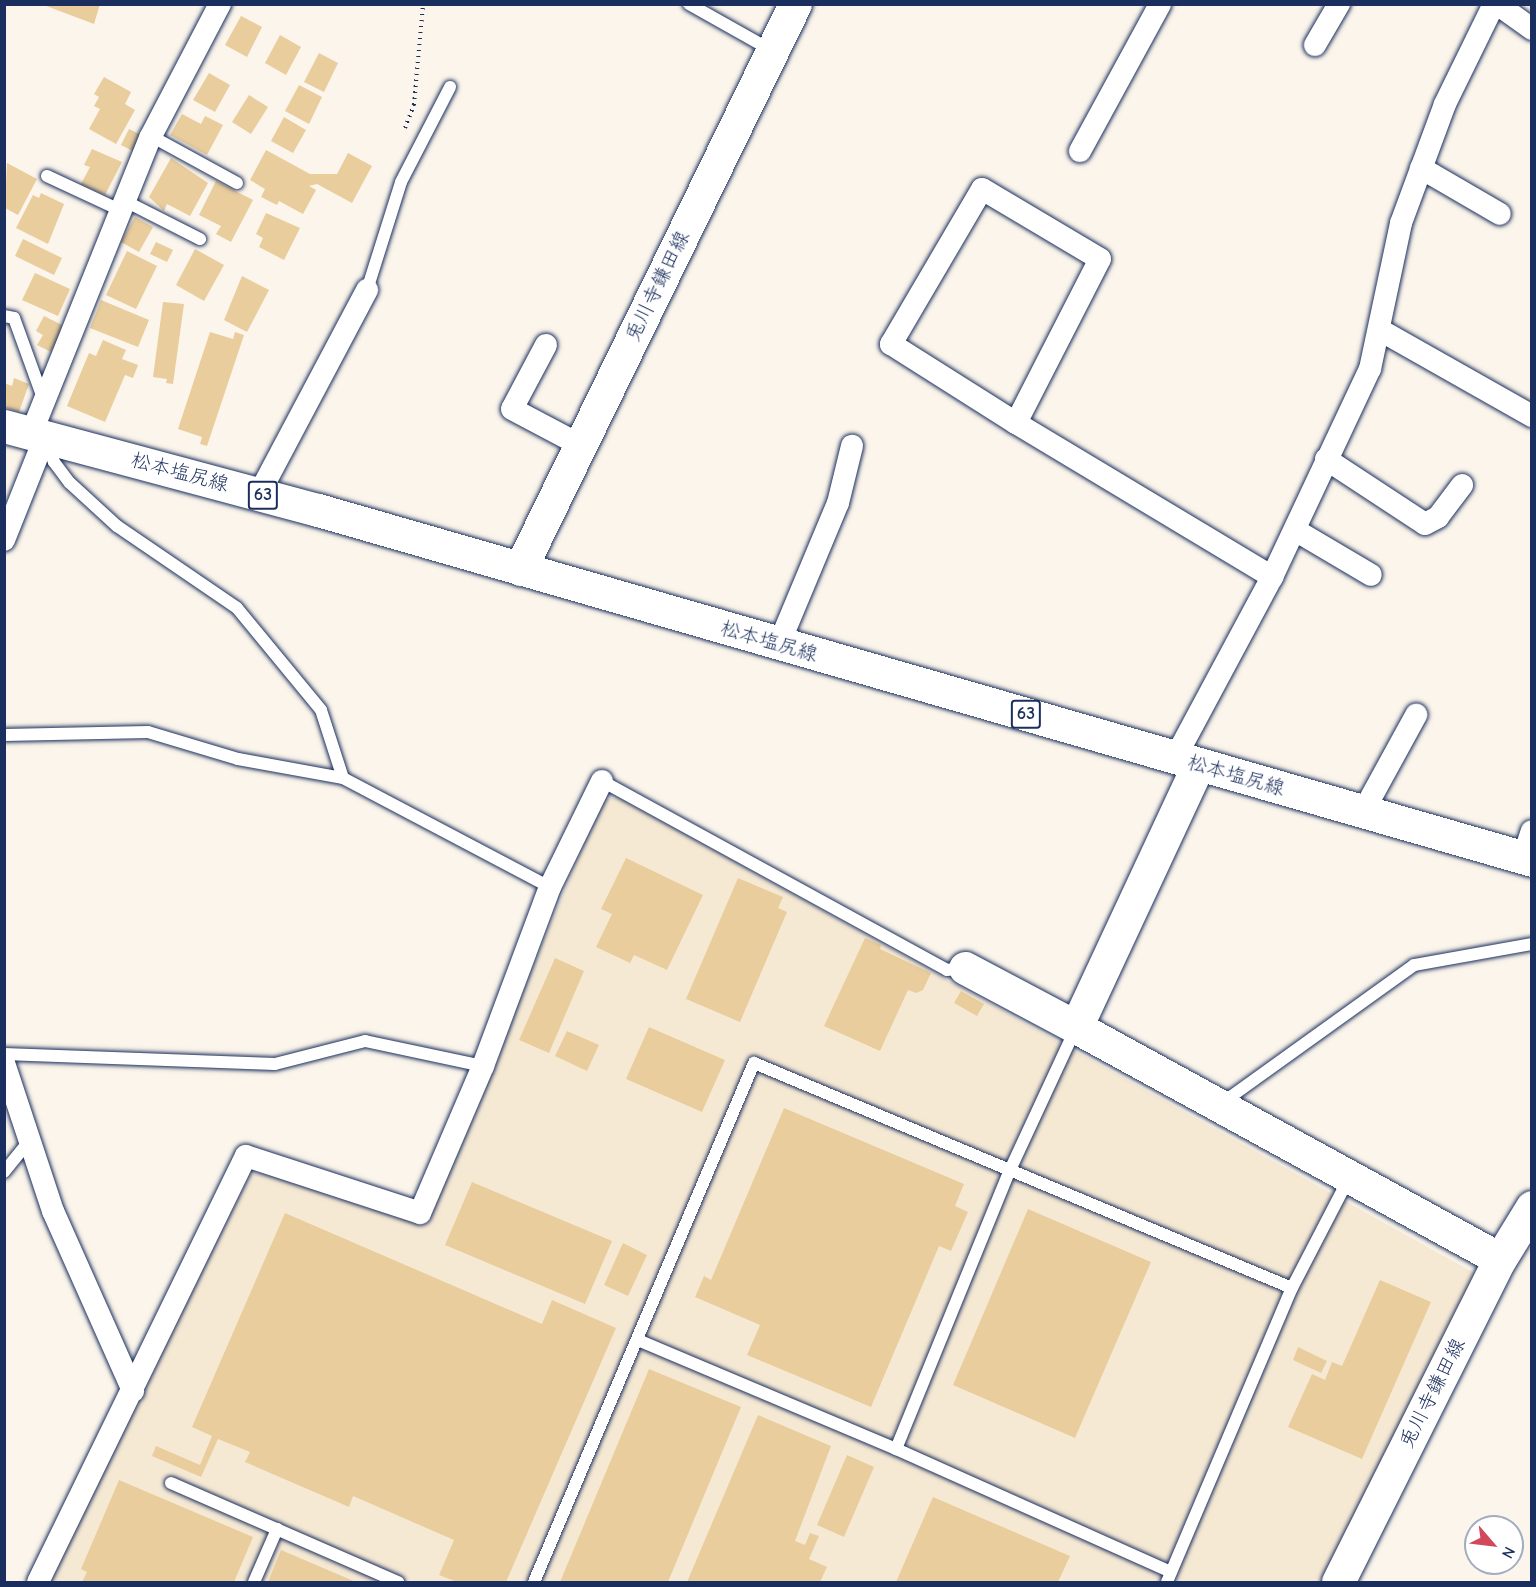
<!DOCTYPE html>
<html>
<head>
<meta charset="utf-8">
<style>
	body { margin:0 }
	#map { position:relative; width:1536px; height:1587px; overflow:hidden; background:#fbf5eb; font-family:"Comic Neue","Klee One",sans-serif }
	div>[style] { position:absolute }
	.built>* { inset:0; background:#f6e9d4 }
	.building>* { inset:0; background:#e9cd9d }
	.path>* { height:4px; margin-top:-2px; transform-origin:0; background:repeating-linear-gradient(90deg,#1b2f5e 0 1.5px,transparent 0 6px) }
	.roads { filter:drop-shadow(0 0 2px #1b2f5e) drop-shadow(0 0 2px #1b2f5e) }
	.lane>* { height:12px; margin:-6px; padding:0 6px; transform-origin:6px; border-radius:6px; background:#fff }
	.street>* { height:22px; margin:-11px; padding:0 11px; transform-origin:11px; border-radius:11px; background:#fff }
	.secondary>* { height:33px; margin:-16.5px; padding:0 16.5px; transform-origin:16.5px; border-radius:16.5px; background:#fff }
	.primary>* { height:33px; margin:-16.5px; padding:0 16.5px; transform-origin:16.5px; border-radius:16.5px; background:#fff }
	span { translate:-50% -50%; white-space:nowrap; text-align:center; line-height:1.15; -webkit-text-stroke:4.5px #fff; paint-order:stroke }
	.shield-label span { padding:2px 4px; background:#fff; border:2px solid; border-radius:4px; -webkit-text-stroke-width:0 }
	.shield-label { font-size:18px; color:#1b2f5e; font-weight:700 }
	.street-label { font-size:20px; color:#1b2f5e }
	.frame { position:absolute; inset:0; border:6px solid #1b2f5e; pointer-events:none }
	.north { position:absolute; left:1464px; top:1515px; width:60px; height:60px; box-sizing:border-box; background:#fff; border:2px solid #a4acbf; border-radius:50%; rotate:118deg; font-size:16px; font-weight:700; line-height:24px; text-align:center; color:#1b2f5e }
	.north::after { content:''; display:block; margin:auto; width:21px; height:27px; background:#d1495b; clip-path:polygon(50% 0,100% 100%,50% 72%,0 100%) }
</style>
</head>
<body>
<div id="map">
	<div class="built">
		<div style="clip-path:polygon(620px 798px,1478px 1275px,1325px 1582px,47px 1582px,250px 1175px,263px 1172px,426px 1224px,603px 799px)"></div>
	</div>
	<div class="building">
		<div style="clip-path:polygon(41px 4px,100px 4px,94px 24px)"></div>
		<div style="clip-path:polygon(241px 16px,262px 27px,247px 57px,225px 45px)"></div>
		<div style="clip-path:polygon(280px 35px,301px 47px,286px 75px,265px 63px)"></div>
		<div style="clip-path:polygon(319px 53px,338px 63px,324px 92px,304px 82px)"></div>
		<div style="clip-path:polygon(209px 73px,230px 85px,215px 112px,193px 100px)"></div>
		<div style="clip-path:polygon(104px 77px,131px 92px,125px 104px,135px 110px,116px 144px,89px 129px,100px 109px,94px 106px,99px 97px,94px 94px)"></div>
		<div style="clip-path:polygon(299px 85px,322px 97px,309px 124px,285px 111px)"></div>
		<div style="clip-path:polygon(249px 95px,268px 107px,251px 134px,232px 122px)"></div>
		<div style="clip-path:polygon(182px 114px,201px 124px,205px 116px,223px 125px,207px 155px,170px 135px)"></div>
		<div style="clip-path:polygon(284px 117px,306px 130px,293px 153px,271px 141px)"></div>
		<div style="clip-path:polygon(129px 129px,143px 136px,135px 152px,121px 145px)"></div>
		<div style="clip-path:polygon(92px 149px,122px 162px,105px 195px,81px 184px,90px 167px,84px 165px)"></div>
		<div style="clip-path:polygon(266px 150px,310px 174px,337px 174px,348px 153px,372px 166px,352px 203px,317px 184px,309px 186px,316px 190px,303px 214px,279px 201px,277px 205px,261px 197px,265px 189px,250px 180px)"></div>
		<div style="clip-path:polygon(171px 158px,208px 183px,190px 216px,167px 204px,164px 211px,149px 197px)"></div>
		<div style="clip-path:polygon(7px 163px,37px 179px,18px 215px,5px 208px)"></div>
		<div style="clip-path:polygon(216px 181px,253px 200px,231px 242px,216px 234px,221px 226px,199px 215px)"></div>
		<div style="clip-path:polygon(41px 193px,64px 204px,48px 244px,16px 228px,33px 195px,39px 198px)"></div>
		<div style="clip-path:polygon(266px 213px,300px 228px,284px 260px,259px 247px,263px 238px,256px 234px)"></div>
		<div style="clip-path:polygon(135px 217px,153px 227px,139px 252px,121px 242px)"></div>
		<div style="clip-path:polygon(23px 239px,62px 258px,54px 275px,15px 256px)"></div>
		<div style="clip-path:polygon(156px 242px,173px 250px,167px 262px,150px 254px)"></div>
		<div style="clip-path:polygon(195px 249px,224px 265px,204px 301px,176px 285px)"></div>
		<div style="clip-path:polygon(127px 251px,157px 266px,136px 309px,106px 295px)"></div>
		<div style="clip-path:polygon(35px 273px,70px 289px,58px 316px,22px 300px)"></div>
		<div style="clip-path:polygon(242px 276px,269px 290px,247px 332px,224px 320px)"></div>
		<div style="clip-path:polygon(101px 300px,149px 320px,138px 347px,90px 328px)"></div>
		<div style="clip-path:polygon(163px 302px,184px 304px,173px 384px,166px 383px,167px 379px,153px 377px)"></div>
		<div style="clip-path:polygon(44px 316px,64px 326px,51px 352px,37px 345px,43px 335px,36px 331px)"></div>
		<div style="clip-path:polygon(210px 332px,233px 339px,235px 332px,244px 335px,207px 446px,200px 444px,202px 437px,178px 429px)"></div>
		<div style="clip-path:polygon(103px 340px,126px 350px,122px 359px,138px 365px,133px 378px,125px 375px,105px 422px,67px 406px,89px 353px,96px 356px)"></div>
		<div style="clip-path:polygon(14px 378px,29px 384px,19px 412px,4px 407px,4px 383px,12px 386px)"></div>
		<div style="clip-path:polygon(626px 858px,703px 895px,667px 970px,634px 955px,630px 963px,596px 947px,612px 914px,601px 909px)"></div>
		<div style="clip-path:polygon(738px 878px,783px 897px,778px 908px,787px 912px,740px 1022px,686px 999px)"></div>
		<div style="clip-path:polygon(865px 938px,881px 945px,880px 949px,931px 973px,923px 990px,916px 993px,908px 990px,880px 1051px,824px 1026px)"></div>
		<div style="clip-path:polygon(555px 958px,584px 971px,549px 1053px,519px 1040px)"></div>
		<div style="clip-path:polygon(961px 991px,984px 1004px,977px 1016px,954px 1003px)"></div>
		<div style="clip-path:polygon(649px 1027px,725px 1060px,702px 1112px,626px 1079px)"></div>
		<div style="clip-path:polygon(567px 1031px,599px 1045px,587px 1071px,555px 1056px)"></div>
		<div style="clip-path:polygon(784px 1108px,964px 1184px,955px 1206px,968px 1212px,951px 1251px,939px 1246px,871px 1407px,747px 1355px,760px 1325px,695px 1297px,704px 1276px,711px 1280px)"></div>
		<div style="clip-path:polygon(472px 1182px,612px 1241px,585px 1304px,445px 1245px)"></div>
		<div style="clip-path:polygon(1028px 1209px,1151px 1262px,1075px 1438px,953px 1385px)"></div>
		<div style="clip-path:polygon(285px 1213px,542px 1324px,552px 1300px,616px 1328px,506px 1582px,457px 1582px,439px 1575px,454px 1540px,353px 1496px,349px 1507px,245px 1462px,250px 1452px,218px 1439px,201px 1477px,152px 1456px,156px 1446px,200px 1465px,212px 1436px,192px 1427px)"></div>
		<div style="clip-path:polygon(623px 1243px,647px 1255px,628px 1296px,604px 1285px)"></div>
		<div style="clip-path:polygon(1380px 1280px,1431px 1302px,1362px 1459px,1288px 1427px,1312px 1374px,1325px 1380px,1332px 1362px,1342px 1366px)"></div>
		<div style="clip-path:polygon(1298px 1347px,1327px 1361px,1321px 1373px,1293px 1360px)"></div>
		<div style="clip-path:polygon(649px 1369px,741px 1407px,668px 1582px,560px 1582px)"></div>
		<div style="clip-path:polygon(758px 1415px,831px 1446px,795px 1541px,805px 1545px,810px 1533px,819px 1536px,809px 1559px,827px 1567px,820px 1582px,687px 1582px)"></div>
		<div style="clip-path:polygon(847px 1455px,874px 1467px,844px 1537px,817px 1525px)"></div>
		<div style="clip-path:polygon(119px 1480px,253px 1537px,234px 1582px,82px 1582px,87px 1572px,81px 1569px)"></div>
		<div style="clip-path:polygon(933px 1497px,1070px 1556px,1058px 1582px,896px 1582px)"></div>
		<div style="clip-path:polygon(281px 1550px,356px 1582px,268px 1582px)"></div>
	</div>
	<div class="path">
		<div style="left:405px;top:128px;width:25px;rotate:-69deg"></div>
		<div style="left:414px;top:105px;width:101px;rotate:-84.9deg"></div>
	</div>
	<div class="roads">
		<div class="lane">
			<div style="left:689px;top:4px;width:94px;rotate:29.3deg"></div>
			<div style="left:151px;top:136px;width:98px;rotate:28.7deg"></div>
			<div style="left:47px;top:176px;width:83px;rotate:25deg"></div>
			<div style="left:127px;top:202px;width:82px;rotate:26.9deg"></div>
			<div style="left:367px;top:290px;width:113px;rotate:-72.5deg"></div>
			<div style="left:401px;top:182px;width:107px;rotate:-62.7deg"></div>
			<div style="left:4px;top:316px;width:10px;rotate:11deg"></div>
			<div style="left:14px;top:318px;width:88px;rotate:70.1deg"></div>
			<div style="left:47px;top:441px;width:22px;rotate:72deg"></div>
			<div style="left:54px;top:462px;width:26px;rotate:53deg"></div>
			<div style="left:70px;top:483px;width:64px;rotate:42.5deg"></div>
			<div style="left:117px;top:526px;width:145px;rotate:34.3deg"></div>
			<div style="left:237px;top:608px;width:132px;rotate:50.5deg"></div>
			<div style="left:321px;top:710px;width:71px;rotate:72.1deg"></div>
			<div style="left:343px;top:778px;width:234px;rotate:27.8deg"></div>
			<div style="left:4px;top:735px;width:144px;rotate:-1.2deg"></div>
			<div style="left:148px;top:732px;width:94px;rotate:16.7deg"></div>
			<div style="left:238px;top:759px;width:107px;rotate:10.3deg"></div>
			<div style="left:602px;top:781px;width:393px;rotate:28.7deg"></div>
			<div style="left:947px;top:970px;width:17px;rotate:-7deg"></div>
			<div style="left:4px;top:1054px;width:271px;rotate:2.1deg"></div>
			<div style="left:275px;top:1064px;width:93px;rotate:-14.3deg"></div>
			<div style="left:365px;top:1041px;width:121px;rotate:12deg"></div>
			<div style="left:1222px;top:1103px;width:236px;rotate:-35.7deg"></div>
			<div style="left:1414px;top:965px;width:120px;rotate:-10.1deg"></div>
			<div style="left:4px;top:1172px;width:38px;rotate:-51deg"></div>
			<div style="left:638px;top:1340px;width:280px;rotate:22.9deg"></div>
			<div style="left:896px;top:1449px;width:301px;rotate:24.1deg"></div>
			<div style="left:896px;top:1449px;width:301px;rotate:-67.8deg"></div>
			<div style="left:1010px;top:1170px;width:157px;rotate:-65.1deg"></div>
			<div style="left:171px;top:1483px;width:248px;rotate:23.6deg"></div>
			<div style="left:254px;top:1582px;width:58px;rotate:-66.5deg"></div>
			<div style="left:534px;top:1582px;width:564px;rotate:-67.03deg"></div>
			<div style="left:754px;top:1063px;width:583px;rotate:22.7deg"></div>
			<div style="left:1167px;top:1582px;width:319px;rotate:-67deg"></div>
			<div style="left:1292px;top:1288px;width:124px;rotate:-62.6deg"></div>
		</div>
		<div class="street">
			<div style="left:1497px;top:4px;width:43px;rotate:35.5deg"></div>
			<div style="left:1315px;top:45px;width:48px;rotate:-59.7deg"></div>
			<div style="left:1080px;top:151px;width:167px;rotate:-61.4deg"></div>
			<div style="left:1421px;top:168px;width:91px;rotate:30.2deg"></div>
			<div style="left:1380px;top:330px;width:175px;rotate:29.5deg"></div>
			<div style="left:546px;top:345px;width:72px;rotate:118deg"></div>
			<div style="left:512px;top:409px;width:77px;rotate:27.9deg"></div>
			<div style="left:1016px;top:423px;width:184px;rotate:-62.9deg"></div>
			<div style="left:1100px;top:259px;width:137px;rotate:-149.3deg"></div>
			<div style="left:982px;top:189px;width:180px;rotate:120.4deg"></div>
			<div style="left:891px;top:344px;width:148px;rotate:32.3deg"></div>
			<div style="left:1016px;top:423px;width:299px;rotate:31deg"></div>
			<div style="left:31px;top:434px;width:321px;rotate:-68.1deg"></div>
			<div style="left:151px;top:136px;width:149px;rotate:-62.4deg"></div>
			<div style="left:1326px;top:459px;width:118px;rotate:33.3deg"></div>
			<div style="left:1425px;top:524px;width:15px;rotate:-28deg"></div>
			<div style="left:1438px;top:517px;width:40px;rotate:-53deg"></div>
			<div style="left:259px;top:494px;width:231px;rotate:-62.1deg"></div>
			<div style="left:1295px;top:530px;width:88px;rotate:30.6deg"></div>
			<div style="left:4px;top:540px;width:111px;rotate:-68.3deg"></div>
			<div style="left:779px;top:644px;width:153px;rotate:-67.3deg"></div>
			<div style="left:838px;top:503px;width:59px;rotate:-76.2deg"></div>
			<div style="left:1175px;top:758px;width:205px;rotate:-61.8deg"></div>
			<div style="left:1272px;top:577px;width:230px;rotate:-64.8deg"></div>
			<div style="left:1370px;top:369px;width:149px;rotate:-78deg"></div>
			<div style="left:1401px;top:223px;width:127px;rotate:-69.7deg"></div>
			<div style="left:1445px;top:104px;width:111px;rotate:-63.9deg"></div>
			<div style="left:1363px;top:812px;width:111px;rotate:-61.3deg"></div>
			<div style="left:1523px;top:858px;width:28px;rotate:-72deg"></div>
			<div style="left:4px;top:1063px;width:156px;rotate:71.7deg"></div>
			<div style="left:53px;top:1211px;width:197px;rotate:66deg"></div>
			<div style="left:38px;top:1582px;width:474px;rotate:-64deg"></div>
			<div style="left:246px;top:1156px;width:183px;rotate:18.1deg"></div>
			<div style="left:420px;top:1213px;width:160px;rotate:-66.8deg"></div>
			<div style="left:483px;top:1066px;width:191px;rotate:-69.5deg"></div>
			<div style="left:550px;top:887px;width:118px;rotate:-63.9deg"></div>
		</div>
		<div class="secondary">
			<div style="left:520px;top:569px;width:628px;rotate:-64.05deg"></div>
			<div style="left:965px;top:968px;width:126px;rotate:28deg"></div>
			<div style="left:1076px;top:1027px;width:289px;rotate:-65deg"></div>
			<div style="left:1076px;top:1027px;width:483px;rotate:28.7deg"></div>
			<div style="left:1338px;top:1582px;width:361px;rotate:-63.4deg"></div>
			<div style="left:1500px;top:1259px;width:61px;rotate:-58.4deg"></div>
		</div>
		<div class="primary">
			<div style="left:4px;top:426px;width:325px;rotate:15deg"></div>
			<div style="left:318px;top:510px;width:1263px;rotate:16.08deg"></div>
		</div>
	</div>
	<div class="shield-label">
		<span style="left:263px;top:495px">63</span>
		<span style="left:1026px;top:714px">63</span>
	</div>
	<div class="street-label">
		<span style="left:657px;top:286px;rotate:-64deg">兎川寺鎌田線</span>
		<span style="left:180px;top:472px;rotate:15deg">松本塩尻線</span>
		<span style="left:769px;top:641px;rotate:16deg">松本塩尻線</span>
		<span style="left:1236px;top:775px;rotate:16deg">松本塩尻線</span>
		<span style="left:1432px;top:1393px;rotate:-63deg">兎川寺鎌田線</span>
	</div>
	<div class="frame"></div>
	<div class="north">N</div>
</div>
</body>
</html>
